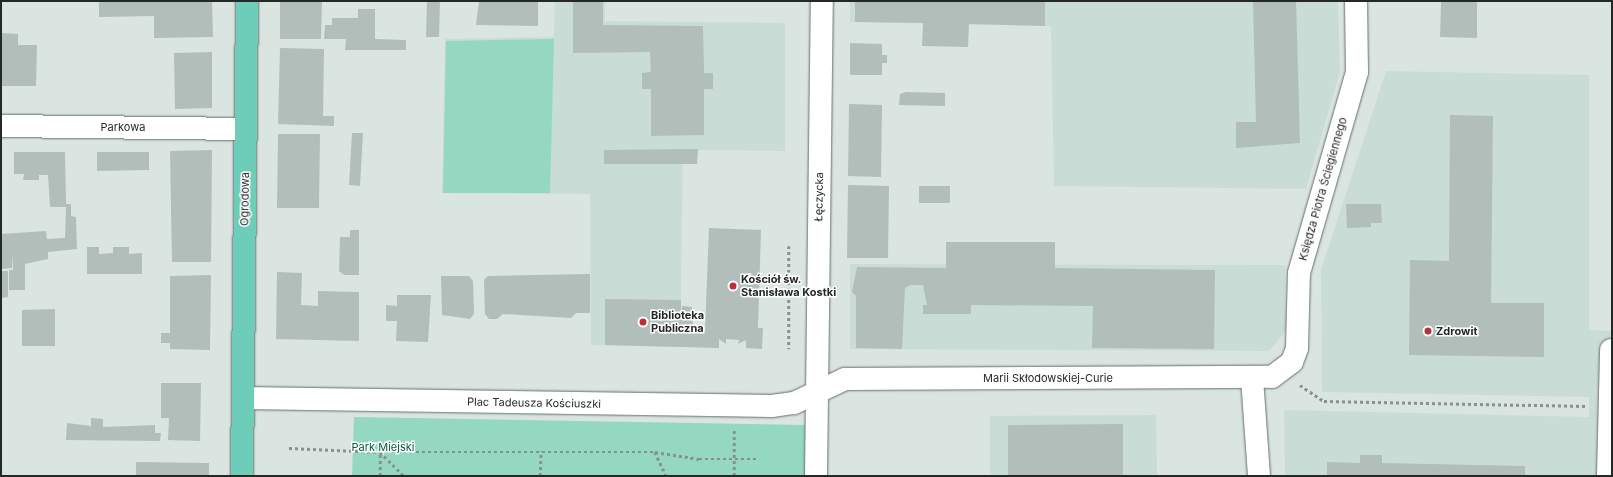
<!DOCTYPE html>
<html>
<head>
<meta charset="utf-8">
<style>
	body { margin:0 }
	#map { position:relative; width:1613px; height:477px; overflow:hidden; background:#dae5e1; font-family:Inter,sans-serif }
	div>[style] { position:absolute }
	.built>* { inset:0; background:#c9dcd5 }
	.green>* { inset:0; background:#95d8c2 }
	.building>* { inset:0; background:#b2beb9 }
	.path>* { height:2.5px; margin-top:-1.25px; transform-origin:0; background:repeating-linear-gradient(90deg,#89918e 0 3px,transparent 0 6px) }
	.roads { filter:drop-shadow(0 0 1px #656f6b) drop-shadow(0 0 1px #656f6b) }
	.minor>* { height:22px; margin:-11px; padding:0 11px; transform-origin:11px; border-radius:11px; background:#fff }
	.major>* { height:22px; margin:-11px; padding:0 11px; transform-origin:11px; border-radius:11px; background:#6ecdb8 }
	.dots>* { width:11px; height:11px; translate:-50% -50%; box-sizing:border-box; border:2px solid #fff; border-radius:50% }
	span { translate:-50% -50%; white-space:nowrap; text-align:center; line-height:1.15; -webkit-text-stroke:3px #fff; paint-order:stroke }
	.street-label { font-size:11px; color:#242827 }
	.poi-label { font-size:11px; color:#242827; font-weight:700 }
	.left { translate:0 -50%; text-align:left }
	.park-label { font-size:11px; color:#045b47 }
	.frame { position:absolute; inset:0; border:2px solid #242827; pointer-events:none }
</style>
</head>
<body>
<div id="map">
	<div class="built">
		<div style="clip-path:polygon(555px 1px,605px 1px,605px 21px,785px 23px,785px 151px,683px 150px,680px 347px,591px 345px,590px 194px,442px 193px,445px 39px,554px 37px)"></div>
		<div style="clip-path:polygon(850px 1px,1338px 1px,1340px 72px,1306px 189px,1054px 186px,1051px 26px,850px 22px)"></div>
		<div style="clip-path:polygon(1386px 71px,1589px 75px,1589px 330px,1612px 331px,1612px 476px,1285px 476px,1284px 410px,1589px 417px,1589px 397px,1322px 392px,1321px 270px)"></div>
		<div style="clip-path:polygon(850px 264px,1285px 265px,1286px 331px,1269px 351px,850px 349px)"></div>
		<div style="clip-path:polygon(1156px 415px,1157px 476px,990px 476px,990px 416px)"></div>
	</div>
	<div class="green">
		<div style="clip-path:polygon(554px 39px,550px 193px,443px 193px,446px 41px)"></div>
		<div style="clip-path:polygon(354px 417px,806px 425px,805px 476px,352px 476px)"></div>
	</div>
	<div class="building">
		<div style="clip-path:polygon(99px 1px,212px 1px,213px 37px,154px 38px,154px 16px,99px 17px)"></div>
		<div style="clip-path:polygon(280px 1px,322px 1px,321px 39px,280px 39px)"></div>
		<div style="clip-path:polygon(427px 1px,440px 1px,439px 37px,426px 37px)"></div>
		<div style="clip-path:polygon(479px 1px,538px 1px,538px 26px,476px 25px)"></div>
		<div style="clip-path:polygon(573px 1px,603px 1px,603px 25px,703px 26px,704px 73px,713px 73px,713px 89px,704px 89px,704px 135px,651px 136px,651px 89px,642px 89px,642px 73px,651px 72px,650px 52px,573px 53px)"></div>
		<div style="clip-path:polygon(855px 1px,1045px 1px,1045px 26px,969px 24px,968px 47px,922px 46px,923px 23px,855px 22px)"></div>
		<div style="clip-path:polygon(1253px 1px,1296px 1px,1300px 143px,1236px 148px,1236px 122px,1256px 122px)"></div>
		<div style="clip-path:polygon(1441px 1px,1477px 1px,1477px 38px,1440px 37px)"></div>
		<div style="clip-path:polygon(358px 9px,375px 9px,375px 39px,406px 40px,406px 50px,345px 50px,346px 39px,324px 39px,325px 25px,332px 25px,332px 18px,358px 18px)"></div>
		<div style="clip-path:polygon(1px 33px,18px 34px,18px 45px,37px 45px,36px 86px,1px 86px)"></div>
		<div style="clip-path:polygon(850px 43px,882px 44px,882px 55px,887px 55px,887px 63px,882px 63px,882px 75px,850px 75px)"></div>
		<div style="clip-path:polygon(280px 48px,324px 49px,323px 116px,334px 116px,334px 126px,278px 124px)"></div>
		<div style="clip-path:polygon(212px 52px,212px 108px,175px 109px,174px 53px)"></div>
		<div style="clip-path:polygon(906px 92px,945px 93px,945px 106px,899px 105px,900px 94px)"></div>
		<div style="clip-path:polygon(849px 104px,882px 105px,881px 177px,848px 176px)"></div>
		<div style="clip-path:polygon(1450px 115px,1493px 116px,1491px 303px,1544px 303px,1544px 357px,1409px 355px,1410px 260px,1449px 261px)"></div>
		<div style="clip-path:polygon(352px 133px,363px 133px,360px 186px,349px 185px)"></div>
		<div style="clip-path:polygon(278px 134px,320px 134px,319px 208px,277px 208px)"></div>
		<div style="clip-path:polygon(698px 149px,697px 164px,604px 164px,604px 150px)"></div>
		<div style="clip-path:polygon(212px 150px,211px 262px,172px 262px,170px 151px)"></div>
		<div style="clip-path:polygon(14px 152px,65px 152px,66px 204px,71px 204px,71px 216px,76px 217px,77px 249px,48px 252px,48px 259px,25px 264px,25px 290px,9px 290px,9px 270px,13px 270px,13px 254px,12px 268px,1px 269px,1px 234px,46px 231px,47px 239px,65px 238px,66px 207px,50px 207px,48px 175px,39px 175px,39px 180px,23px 180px,24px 174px,14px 174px)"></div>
		<div style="clip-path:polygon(97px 152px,149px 152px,149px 170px,97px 171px)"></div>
		<div style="clip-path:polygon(848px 185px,889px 186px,888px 258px,847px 258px)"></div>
		<div style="clip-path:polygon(919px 186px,950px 186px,950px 203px,919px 203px)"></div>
		<div style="clip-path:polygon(1346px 204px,1381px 204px,1382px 223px,1371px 223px,1371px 227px,1347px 228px)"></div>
		<div style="clip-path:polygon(709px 228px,761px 230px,758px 328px,763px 328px,762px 349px,746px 348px,746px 340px,738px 344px,739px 340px,726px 339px,726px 344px,719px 339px,719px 348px,605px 345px,605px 299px,681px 300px,681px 323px,682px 306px,692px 307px,693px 330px,705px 331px)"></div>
		<div style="clip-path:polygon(350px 230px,359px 230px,359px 275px,344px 275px,339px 271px,340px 237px,350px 237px)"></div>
		<div style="clip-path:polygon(946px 242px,1055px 242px,1055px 268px,1215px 270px,1214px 349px,1092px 348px,1093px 306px,971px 305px,971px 314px,923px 314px,923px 305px,927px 305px,923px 285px,910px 285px,905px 288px,902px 349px,856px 348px,856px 296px,852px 292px,857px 267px,946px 268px)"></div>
		<div style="clip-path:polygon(87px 247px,99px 247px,99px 254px,113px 253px,113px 247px,129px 247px,129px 254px,142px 253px,142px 274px,87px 274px)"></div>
		<div style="clip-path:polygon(1px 271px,8px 271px,8px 297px,1px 298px)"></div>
		<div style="clip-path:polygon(277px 272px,302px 273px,301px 305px,318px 306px,318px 291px,359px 292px,359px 341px,276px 339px)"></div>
		<div style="clip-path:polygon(590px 274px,590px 313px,576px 313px,571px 318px,503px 314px,497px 319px,489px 319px,485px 314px,484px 280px,488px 276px)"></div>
		<div style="clip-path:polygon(211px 275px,210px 350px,170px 349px,170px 343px,161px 343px,161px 333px,170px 333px,170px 276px)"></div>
		<div style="clip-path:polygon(441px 276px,469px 276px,473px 281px,474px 314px,470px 319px,442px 315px)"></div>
		<div style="clip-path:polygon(397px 295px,431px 295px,428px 342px,396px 341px,397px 321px,386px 321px,386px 305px,397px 306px)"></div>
		<div style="clip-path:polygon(55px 309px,55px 346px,22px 346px,22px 310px)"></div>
		<div style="clip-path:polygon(161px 383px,201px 383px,200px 441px,168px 440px,169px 418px,161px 418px)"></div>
		<div style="clip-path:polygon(91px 418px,103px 419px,103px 427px,155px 425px,155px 433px,161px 433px,160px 441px,66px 440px,67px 423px,91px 426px)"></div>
		<div style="clip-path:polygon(1123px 424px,1123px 476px,1008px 476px,1008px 425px)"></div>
		<div style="clip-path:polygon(1360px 455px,1382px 455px,1382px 463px,1525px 466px,1525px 476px,1327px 476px,1327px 462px,1360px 463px)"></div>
		<div style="clip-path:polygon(136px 462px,209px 463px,209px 476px,136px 476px)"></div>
	</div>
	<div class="path">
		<div style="left:789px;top:246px;width:103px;rotate:90deg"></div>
		<div style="left:1300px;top:385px;width:29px;rotate:34deg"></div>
		<div style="left:1324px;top:401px;width:263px;rotate:1.1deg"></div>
		<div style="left:289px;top:448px;width:91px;rotate:2.5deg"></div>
		<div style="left:380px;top:452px;width:34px;rotate:45deg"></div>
		<div style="left:655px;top:452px;width:26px;rotate:65deg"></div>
		<div style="left:380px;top:476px;width:24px;rotate:-90deg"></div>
		<div style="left:380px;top:452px;width:275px"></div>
		<div style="left:655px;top:452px;width:45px;rotate:9deg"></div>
		<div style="left:699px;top:459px;width:60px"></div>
		<div style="left:540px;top:476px;width:25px;rotate:-88deg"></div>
		<div style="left:734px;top:476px;width:47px;rotate:-90deg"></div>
	</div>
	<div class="roads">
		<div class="minor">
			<div style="left:1px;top:126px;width:245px;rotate:0.7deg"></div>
			<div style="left:1252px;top:378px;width:98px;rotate:85.9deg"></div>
			<div style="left:243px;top:398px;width:529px;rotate:0.87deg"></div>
			<div style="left:772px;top:406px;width:22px;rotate:-8deg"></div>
			<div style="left:794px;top:403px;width:56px;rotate:-25.2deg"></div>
			<div style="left:845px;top:379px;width:427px;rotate:-0.3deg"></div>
			<div style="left:1272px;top:377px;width:25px;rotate:-37deg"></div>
			<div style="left:1292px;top:362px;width:15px;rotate:-70deg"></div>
			<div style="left:1297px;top:348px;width:75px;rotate:-88.5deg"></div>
			<div style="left:1299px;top:273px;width:209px;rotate:-73.9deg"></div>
			<div style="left:1357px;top:72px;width:71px;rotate:-90.8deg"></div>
			<div style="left:816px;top:476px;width:475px;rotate:-89.3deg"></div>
			<div style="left:1608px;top:476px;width:126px;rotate:-88.6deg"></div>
		</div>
		<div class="major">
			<div style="left:242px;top:476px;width:475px;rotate:-89.4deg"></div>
		</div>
	</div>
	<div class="dots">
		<div style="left:733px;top:286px;background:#be2d3a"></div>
		<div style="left:643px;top:322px;background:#be2d3a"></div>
		<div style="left:1428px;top:331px;background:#be2d3a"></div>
	</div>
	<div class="street-label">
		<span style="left:123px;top:127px">Parkowa</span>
		<span style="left:1323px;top:189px;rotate:-74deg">Księdza Piotra Ściegiennego</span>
		<span style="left:819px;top:197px;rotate:-89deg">Łęczycka</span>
		<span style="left:245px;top:199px;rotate:-89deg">Ogrodowa</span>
		<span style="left:1048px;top:378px">Marii Skłodowskiej-Curie</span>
		<span style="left:534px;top:403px;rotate:1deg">Plac Tadeusza Kościuszki</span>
	</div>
	<div class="poi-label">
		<span class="left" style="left:741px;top:286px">Kościół św.<br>Stanisława Kostki</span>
		<span class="left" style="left:651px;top:322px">Biblioteka<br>Publiczna</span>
		<span class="left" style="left:1436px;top:331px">Zdrowit</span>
	</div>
	<div class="park-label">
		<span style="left:383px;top:447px">Park Miejski</span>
	</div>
	<div class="frame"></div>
</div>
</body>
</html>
